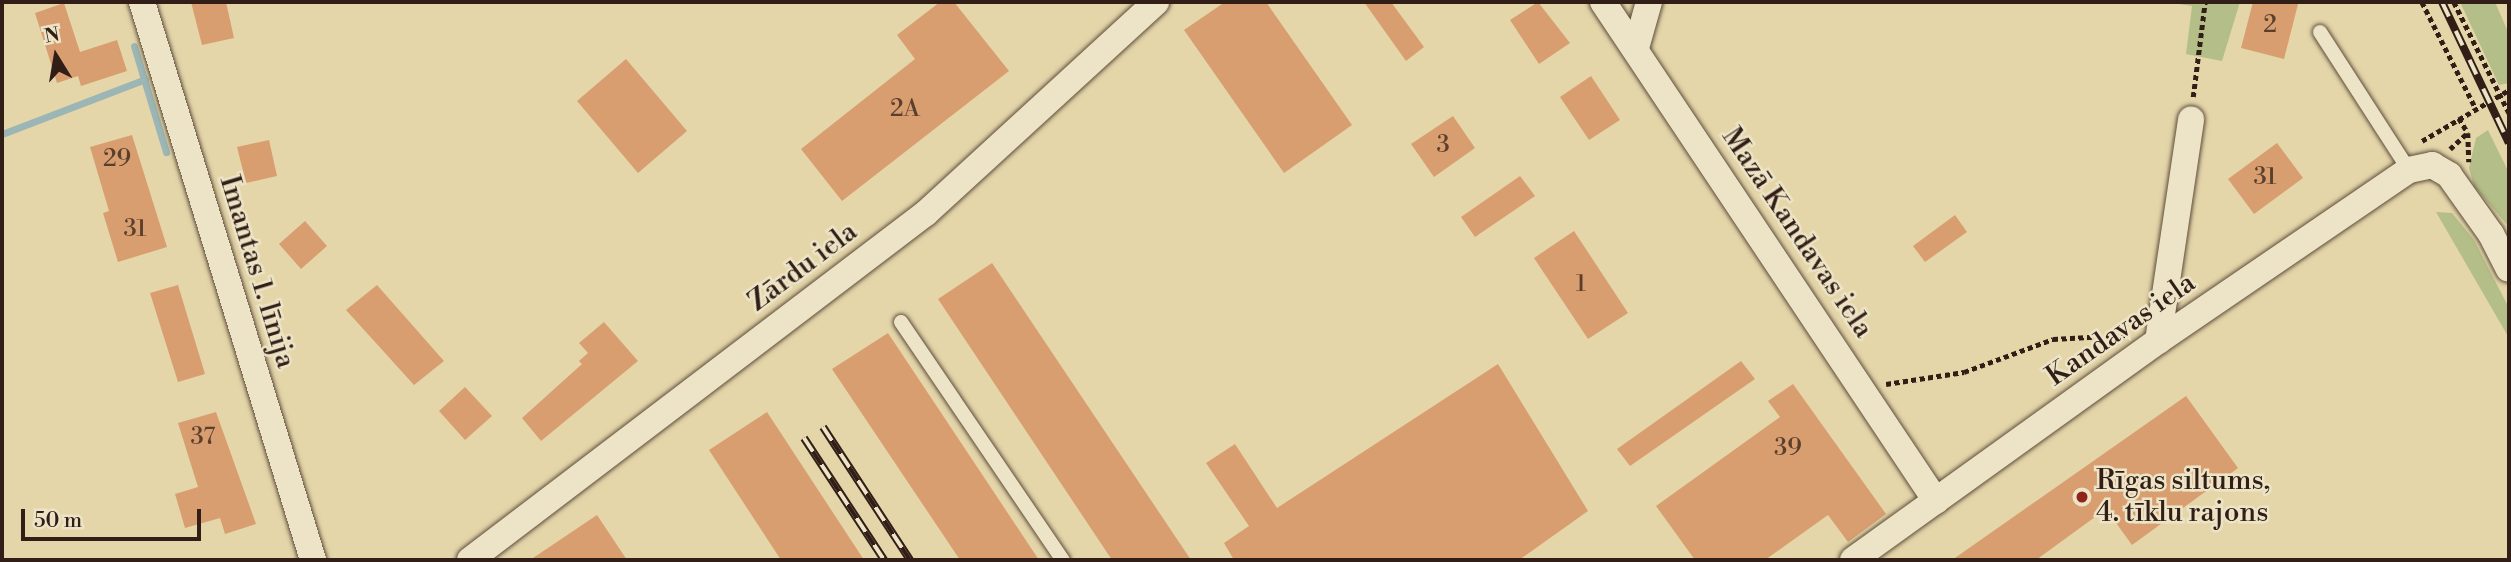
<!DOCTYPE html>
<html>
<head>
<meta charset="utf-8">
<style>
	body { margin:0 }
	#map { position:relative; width:2511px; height:562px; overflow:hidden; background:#e4d6a9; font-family:"Libre Bodoni",serif }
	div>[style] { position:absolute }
	.green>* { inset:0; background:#b4be88 }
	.stream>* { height:7px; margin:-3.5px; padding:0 3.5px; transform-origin:3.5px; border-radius:3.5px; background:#9bb6b4 }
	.building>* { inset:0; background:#d99e70 }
	.path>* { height:4.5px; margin-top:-2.25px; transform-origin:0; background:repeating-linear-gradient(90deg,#311f17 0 5px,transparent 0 8.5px) }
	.roads { filter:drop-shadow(0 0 2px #5e4d3c) drop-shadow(0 0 2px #5e4d3c) }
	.lane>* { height:14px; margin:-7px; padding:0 7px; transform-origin:7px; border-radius:7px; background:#ede4c7 }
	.street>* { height:26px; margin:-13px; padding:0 13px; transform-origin:13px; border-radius:13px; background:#ede4c7 }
	.tram>* { height:2px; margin:-1px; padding:0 1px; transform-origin:1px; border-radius:1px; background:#311f17 }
	.rail>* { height:8px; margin-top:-4px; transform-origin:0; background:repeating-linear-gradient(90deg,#ede4c7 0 16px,#311f17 0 32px); box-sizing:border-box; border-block:2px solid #311f17 }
	.dots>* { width:19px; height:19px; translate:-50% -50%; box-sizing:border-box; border:4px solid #ede4c7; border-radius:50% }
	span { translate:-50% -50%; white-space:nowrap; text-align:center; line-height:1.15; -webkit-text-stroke:5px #ede4c7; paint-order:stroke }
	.number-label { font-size:24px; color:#5b3f2d }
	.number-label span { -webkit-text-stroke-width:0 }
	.street-label { font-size:28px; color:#311f17 }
	.poi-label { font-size:28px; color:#311f17 }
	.left { translate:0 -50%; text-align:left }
	.frame { position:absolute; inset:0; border:4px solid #311f17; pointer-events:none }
	.north { position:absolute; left:21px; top:21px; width:70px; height:70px; -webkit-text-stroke:5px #ede4c7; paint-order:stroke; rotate:349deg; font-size:19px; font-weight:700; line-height:28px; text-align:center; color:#311f17 }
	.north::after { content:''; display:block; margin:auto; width:24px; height:32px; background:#311f17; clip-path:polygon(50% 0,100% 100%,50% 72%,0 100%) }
	.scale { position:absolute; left:21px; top:509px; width:180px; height:32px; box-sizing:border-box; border:4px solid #311f17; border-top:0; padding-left:9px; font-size:21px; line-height:24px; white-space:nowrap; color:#311f17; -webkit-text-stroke:5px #ede4c7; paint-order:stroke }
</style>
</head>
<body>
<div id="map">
	<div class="green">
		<div style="clip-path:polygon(2165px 2px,2240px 2px,2222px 61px,2186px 54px,2192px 6px)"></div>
		<div style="clip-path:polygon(2460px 2px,2495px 2px,2509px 34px,2509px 83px,2499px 85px)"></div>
		<div style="clip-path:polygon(2488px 130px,2509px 173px,2509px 227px,2474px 186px,2469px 168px,2476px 138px)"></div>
		<div style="clip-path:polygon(2436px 212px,2452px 213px,2474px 240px,2509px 308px,2509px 338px)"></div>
	</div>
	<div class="stream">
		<div style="left:134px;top:46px;width:111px;rotate:73.2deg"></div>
		<div style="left:2px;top:134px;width:153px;rotate:-21deg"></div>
	</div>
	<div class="building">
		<div style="clip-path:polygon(191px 2px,226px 2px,234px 38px,202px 45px)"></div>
		<div style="clip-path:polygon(940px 2px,954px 2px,1009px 71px,842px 201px,801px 149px,915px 59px,897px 35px)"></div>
		<div style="clip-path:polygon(1225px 2px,1266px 2px,1352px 125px,1284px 173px,1184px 30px)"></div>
		<div style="clip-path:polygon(1364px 2px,1391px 2px,1424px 47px,1406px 61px)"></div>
		<div style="clip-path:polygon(1538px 2px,1570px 43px,1539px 64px,1510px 20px)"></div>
		<div style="clip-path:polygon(2253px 2px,2298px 4px,2284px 59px,2241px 48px)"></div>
		<div style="clip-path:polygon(64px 3px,80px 52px,117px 40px,127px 71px,81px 86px,78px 76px,57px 83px,35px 13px)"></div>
		<div style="clip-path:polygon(626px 59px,687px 131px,638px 173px,577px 101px)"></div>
		<div style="clip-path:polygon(1591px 76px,1620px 120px,1589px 140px,1560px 97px)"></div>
		<div style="clip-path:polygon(1453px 116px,1475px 148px,1434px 177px,1411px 144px)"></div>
		<div style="clip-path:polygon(132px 135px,167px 247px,118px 262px,103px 213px,109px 211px,90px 147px)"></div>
		<div style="clip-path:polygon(269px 140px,277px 176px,246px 183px,237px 147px)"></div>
		<div style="clip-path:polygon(2277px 143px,2303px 178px,2254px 214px,2228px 179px)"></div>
		<div style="clip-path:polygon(1520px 176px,1535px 196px,1475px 237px,1461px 217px)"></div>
		<div style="clip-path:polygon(1955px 215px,1967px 232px,1925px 262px,1913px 246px)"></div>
		<div style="clip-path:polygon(305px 221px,327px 246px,301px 269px,279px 244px)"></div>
		<div style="clip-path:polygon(1574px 231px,1628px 313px,1588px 339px,1534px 258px)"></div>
		<div style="clip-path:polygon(992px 263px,1191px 560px,1112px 560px,938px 299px)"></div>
		<div style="clip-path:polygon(178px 285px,205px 374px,178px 382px,150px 293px)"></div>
		<div style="clip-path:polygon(377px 285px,444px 361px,414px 385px,346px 310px)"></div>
		<div style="clip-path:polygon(604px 322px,638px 361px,541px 441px,522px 418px,582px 364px,579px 361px,588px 353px,579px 343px)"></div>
		<div style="clip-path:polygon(888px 333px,1039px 560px,960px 560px,832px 369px)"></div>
		<div style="clip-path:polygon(1741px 361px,1755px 379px,1630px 466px,1617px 449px)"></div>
		<div style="clip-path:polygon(1498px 364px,1588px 511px,1519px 560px,1234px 560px,1224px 543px,1249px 526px,1206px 463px,1235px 444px,1277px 508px)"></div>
		<div style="clip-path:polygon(1793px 384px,1886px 514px,1848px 542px,1828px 515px,1765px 560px,1695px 560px,1656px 506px,1780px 417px,1768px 401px)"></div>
		<div style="clip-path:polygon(465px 387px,492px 416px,465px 440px,439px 411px)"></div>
		<div style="clip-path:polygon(2186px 396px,2238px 468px,2132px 545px,2106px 509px,2036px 560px,1952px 560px)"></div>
		<div style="clip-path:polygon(216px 412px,256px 524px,225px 534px,220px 518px,185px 528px,175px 494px,198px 487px,178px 423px)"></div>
		<div style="clip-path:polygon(767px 412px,864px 560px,781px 560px,709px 450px)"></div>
		<div style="clip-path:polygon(597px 515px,627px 560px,530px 560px)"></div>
	</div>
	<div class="path">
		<div style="left:2422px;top:2px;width:120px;rotate:63.2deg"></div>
		<div style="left:2454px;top:2px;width:124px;rotate:63.6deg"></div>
		<div style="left:2193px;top:97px;width:96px;rotate:-82.8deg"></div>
		<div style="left:2459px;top:118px;width:17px;rotate:59deg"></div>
		<div style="left:2468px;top:133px;width:29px;rotate:88deg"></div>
		<div style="left:2422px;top:141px;width:101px;rotate:-30.4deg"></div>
		<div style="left:2450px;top:149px;width:23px;rotate:-43deg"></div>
		<div style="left:1886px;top:384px;width:79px;rotate:-8.7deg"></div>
		<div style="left:1964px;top:372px;width:95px;rotate:-20.3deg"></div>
		<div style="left:2053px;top:339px;width:72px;rotate:-3.2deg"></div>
	</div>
	<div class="roads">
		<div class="lane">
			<div style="left:2320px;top:32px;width:164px;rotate:57.2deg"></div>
			<div style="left:901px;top:322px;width:288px;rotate:55.8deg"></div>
		</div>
		<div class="street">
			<div style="left:142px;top:2px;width:584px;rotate:72.96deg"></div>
			<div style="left:1603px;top:2px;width:600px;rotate:56.28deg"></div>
			<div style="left:1636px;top:48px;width:48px;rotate:-74.2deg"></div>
			<div style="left:2158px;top:341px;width:224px;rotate:-81.5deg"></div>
			<div style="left:470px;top:560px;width:573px;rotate:-37.27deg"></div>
			<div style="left:926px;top:213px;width:312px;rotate:-42.5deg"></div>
			<div style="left:1853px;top:560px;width:375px;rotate:-35.7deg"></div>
			<div style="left:2158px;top:341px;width:304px;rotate:-34.3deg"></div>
			<div style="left:2409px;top:170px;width:24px;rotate:-12deg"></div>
			<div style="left:2432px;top:165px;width:20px;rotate:30deg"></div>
			<div style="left:2449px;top:175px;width:72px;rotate:54.6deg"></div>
			<div style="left:2491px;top:234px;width:39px;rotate:63deg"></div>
		</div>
	</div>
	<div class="tram">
		<div style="left:2507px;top:2px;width:4px;rotate:63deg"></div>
	</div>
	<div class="rail">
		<div style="left:2442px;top:2px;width:156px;rotate:64.6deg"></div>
		<div style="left:823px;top:427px;width:159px;rotate:56.8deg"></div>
		<div style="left:804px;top:438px;width:146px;rotate:56.7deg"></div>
	</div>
	<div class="dots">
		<div style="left:2082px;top:497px;background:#8f2418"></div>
	</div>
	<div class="number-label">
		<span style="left:2270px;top:26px">2</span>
		<span style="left:905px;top:110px">2A</span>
		<span style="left:1443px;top:146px">3</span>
		<span style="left:117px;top:160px">29</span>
		<span style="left:2265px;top:178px">31</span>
		<span style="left:135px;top:230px">31</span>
		<span style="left:1581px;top:285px">1</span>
		<span style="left:203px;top:438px">37</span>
		<span style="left:1788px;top:449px">39</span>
	</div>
	<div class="street-label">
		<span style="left:1797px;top:233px;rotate:56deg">Mazā Kandavas iela</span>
		<span style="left:803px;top:267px;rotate:-37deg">Zārdu iela</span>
		<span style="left:257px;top:272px;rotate:73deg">Imantas 1. līnija</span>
		<span style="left:2121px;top:330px;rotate:-35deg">Kandavas iela</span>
	</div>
	<div class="poi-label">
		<span class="left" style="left:2096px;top:497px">Rīgas siltums,<br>4. tīklu rajons</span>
	</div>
	<div class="frame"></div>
	<div class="north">N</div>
	<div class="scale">50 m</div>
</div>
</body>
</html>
